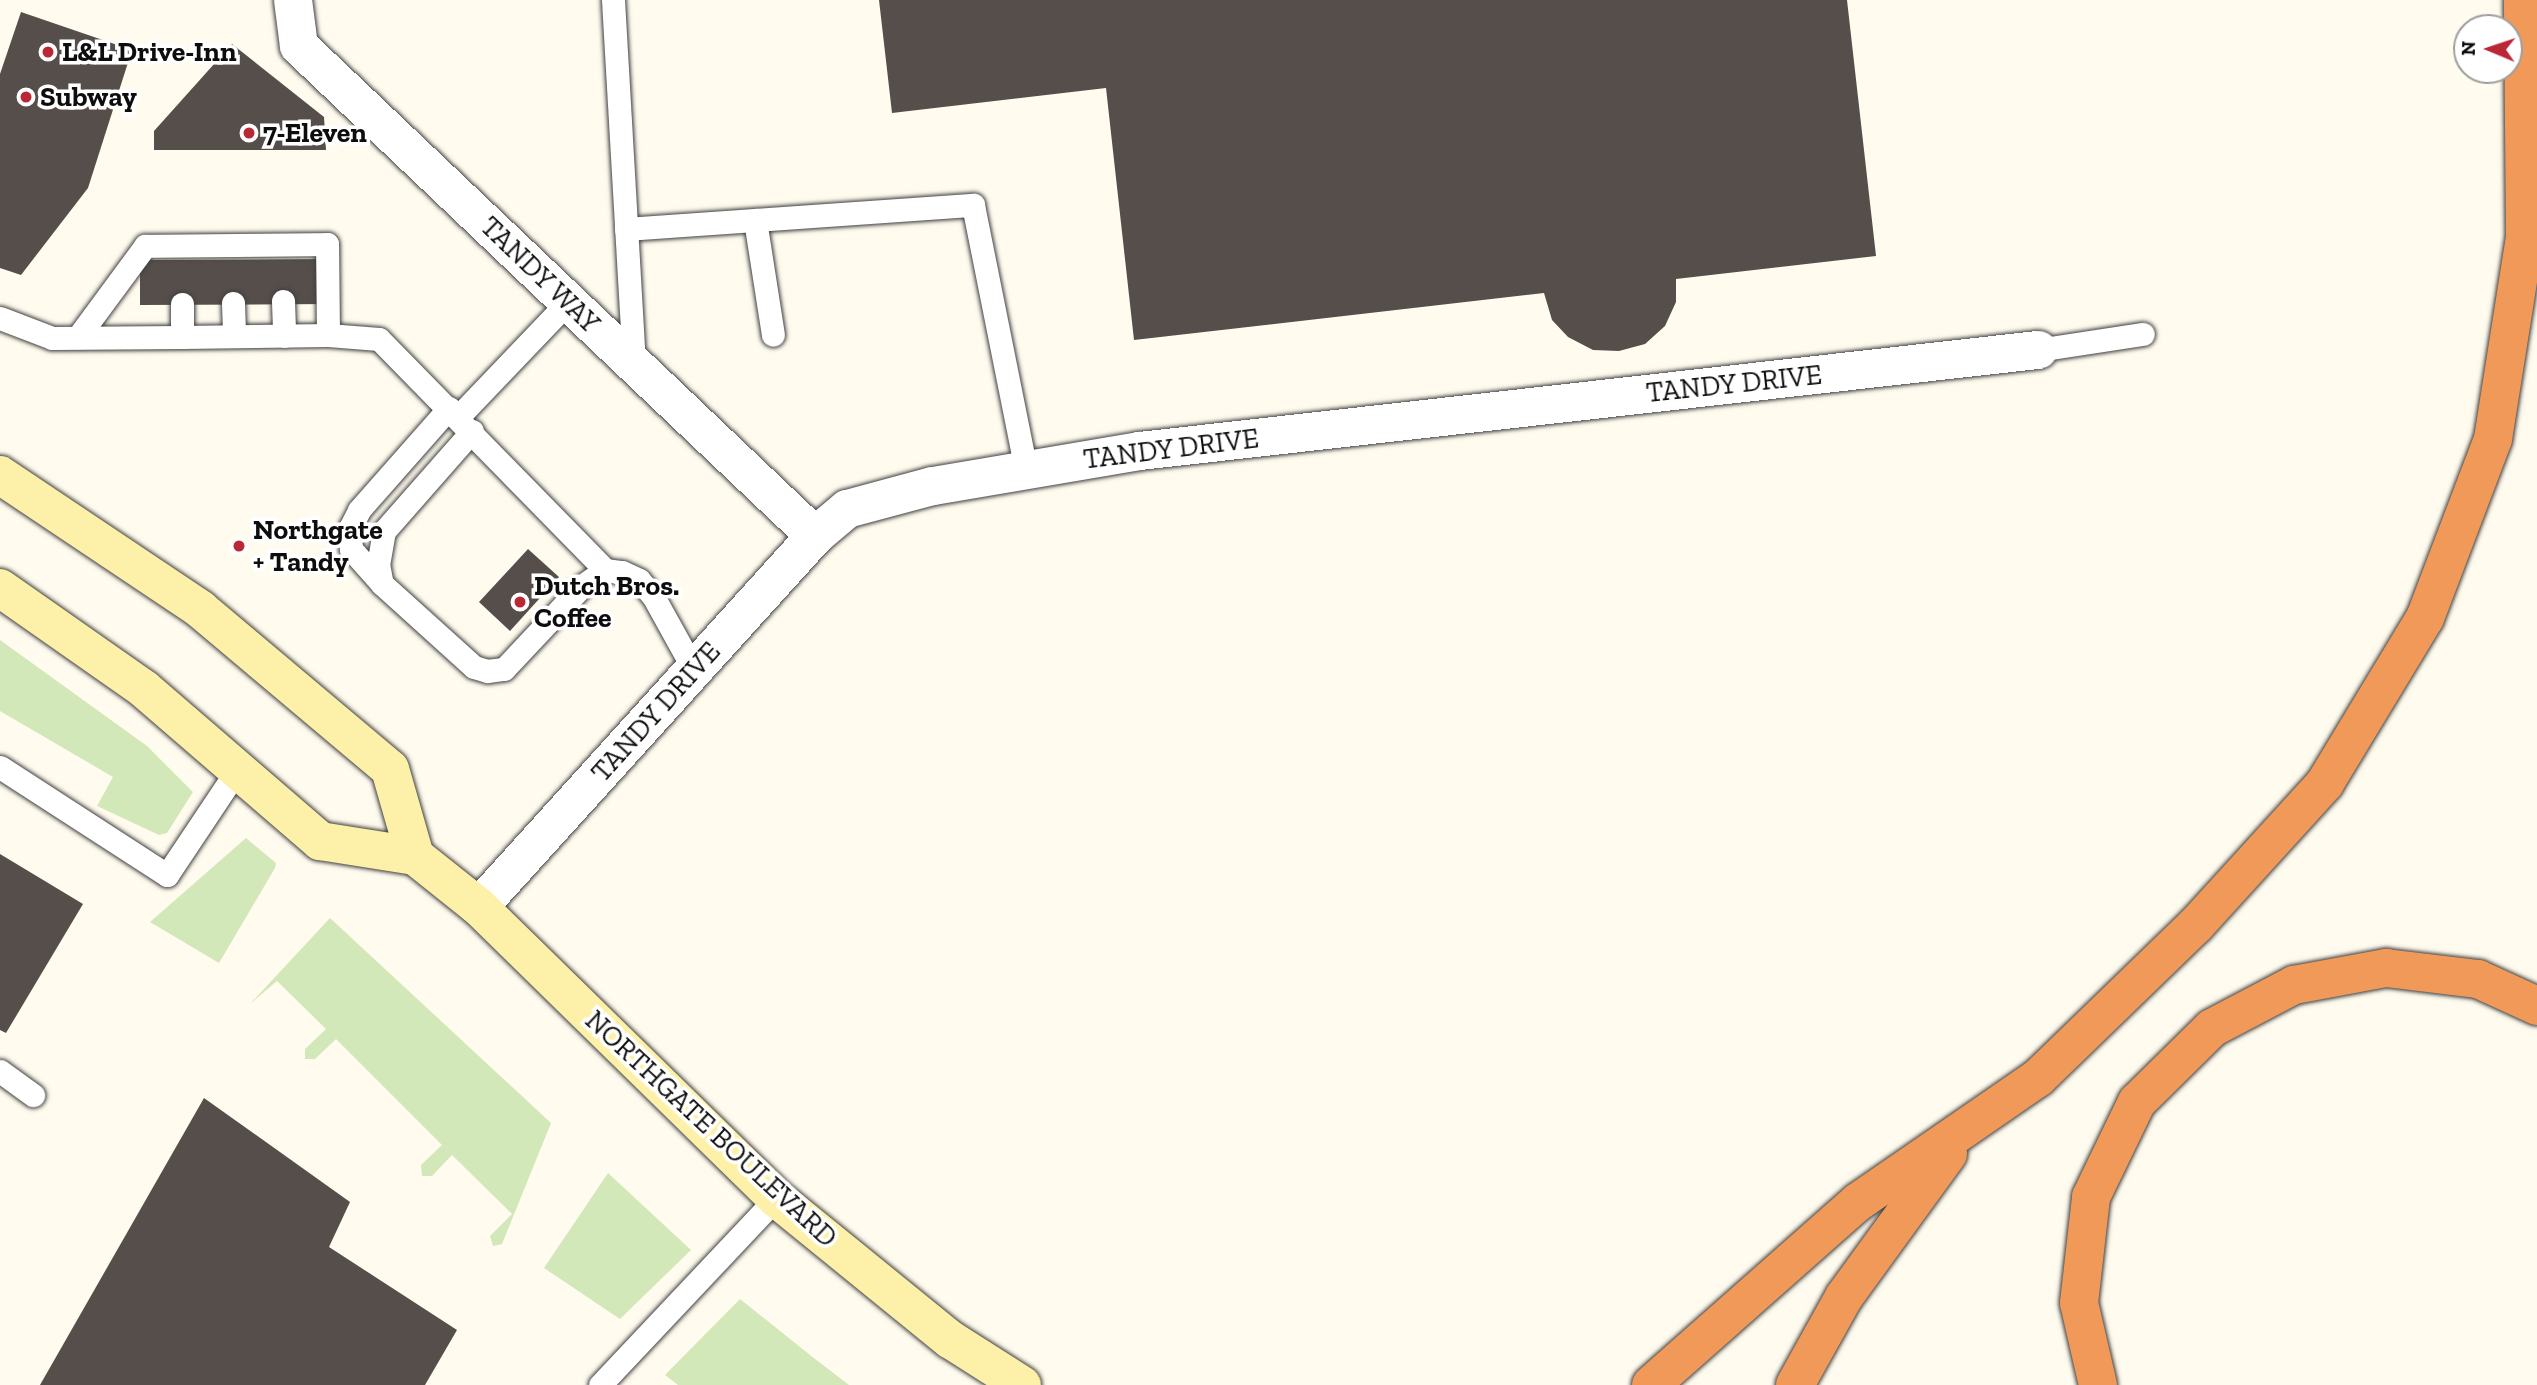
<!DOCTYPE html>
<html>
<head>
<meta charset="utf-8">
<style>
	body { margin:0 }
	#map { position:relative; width:2537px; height:1385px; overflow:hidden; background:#fffbee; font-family:"Zilla Slab",serif }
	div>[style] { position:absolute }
	.green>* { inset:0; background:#d3e8b8 }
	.building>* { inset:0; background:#564e4a }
	.roads { filter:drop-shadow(0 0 2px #404040) drop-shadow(0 0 2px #404040) }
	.service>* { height:23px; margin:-11.5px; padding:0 11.5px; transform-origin:11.5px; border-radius:11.5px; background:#fff }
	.minor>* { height:38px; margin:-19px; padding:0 19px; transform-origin:19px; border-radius:19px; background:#fff }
	.secondary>* { height:38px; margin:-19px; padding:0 19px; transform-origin:19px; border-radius:19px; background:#fdf1aa }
	.motorway>* { height:38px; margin:-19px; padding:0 19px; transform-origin:19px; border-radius:19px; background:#f19959 }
	.dots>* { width:19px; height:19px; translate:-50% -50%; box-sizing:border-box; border:4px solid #fff; border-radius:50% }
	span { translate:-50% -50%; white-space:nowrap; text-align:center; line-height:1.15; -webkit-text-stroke:7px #fff; paint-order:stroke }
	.poi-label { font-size:28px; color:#0d0d0d; font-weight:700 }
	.left { translate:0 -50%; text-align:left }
	.street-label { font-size:28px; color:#0d0d0d }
	.north { position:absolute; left:2453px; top:14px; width:70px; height:70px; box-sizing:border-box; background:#fff; border:2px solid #9e9e9e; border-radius:50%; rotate:272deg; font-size:19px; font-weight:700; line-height:28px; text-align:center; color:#0d0d0d }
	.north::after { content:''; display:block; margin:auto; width:24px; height:32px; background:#bb2835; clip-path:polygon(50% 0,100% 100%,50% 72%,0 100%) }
</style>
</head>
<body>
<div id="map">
	<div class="green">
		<div style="clip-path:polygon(0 640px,147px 746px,193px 792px,167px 833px,159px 835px,97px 806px,113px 777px,0 711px)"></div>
		<div style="clip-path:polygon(246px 838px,276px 863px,275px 868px,219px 963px,150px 922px)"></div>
		<div style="clip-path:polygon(330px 918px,551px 1123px,502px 1244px,493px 1246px,490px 1236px,512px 1214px,452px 1155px,432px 1176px,422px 1176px,421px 1165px,442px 1145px,336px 1039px,315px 1059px,305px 1059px,305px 1049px,326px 1029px,277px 981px,250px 1004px)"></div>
		<div style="clip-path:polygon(608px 1173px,691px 1250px,620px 1319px,544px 1268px)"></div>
		<div style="clip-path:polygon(740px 1299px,810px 1355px,849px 1385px,678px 1385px,665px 1375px)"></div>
	</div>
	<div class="building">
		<div style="clip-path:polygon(879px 0,1847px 0,1876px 256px,1676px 279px,1676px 302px,1665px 326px,1645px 344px,1619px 351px,1593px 350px,1568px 337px,1552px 320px,1544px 293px,1134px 340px,1106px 88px,892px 113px)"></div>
		<div style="clip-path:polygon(21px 12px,132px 50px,88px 188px,21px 275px,0 268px,0 74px)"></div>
		<div style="clip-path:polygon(232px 44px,324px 117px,326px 150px,154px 150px,154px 131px)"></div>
		<div style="clip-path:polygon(332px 259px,332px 304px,140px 305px,140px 260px)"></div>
		<div style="clip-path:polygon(528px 549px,559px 577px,510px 631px,479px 602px)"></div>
		<div style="clip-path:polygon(0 854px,83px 904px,6px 1033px,0 1030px)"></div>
		<div style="clip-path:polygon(204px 1098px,350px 1202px,329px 1247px,457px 1330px,425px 1385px,40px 1385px)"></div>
	</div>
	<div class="roads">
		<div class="service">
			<div style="left:613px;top:0;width:365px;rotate:86.7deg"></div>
			<div style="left:755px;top:220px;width:116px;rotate:81.1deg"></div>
			<div style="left:626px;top:229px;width:348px;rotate:-4deg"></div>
			<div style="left:973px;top:205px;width:270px;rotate:78.7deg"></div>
			<div style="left:283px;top:301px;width:35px;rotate:88deg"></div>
			<div style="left:233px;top:303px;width:33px;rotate:88deg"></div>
			<div style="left:182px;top:304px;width:33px;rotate:90deg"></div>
			<div style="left:0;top:318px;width:56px;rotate:21deg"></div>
			<div style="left:52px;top:338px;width:130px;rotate:-0.4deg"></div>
			<div style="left:182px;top:337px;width:146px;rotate:-0.8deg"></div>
			<div style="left:328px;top:335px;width:91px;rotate:-90.6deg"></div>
			<div style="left:327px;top:244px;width:182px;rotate:179.4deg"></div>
			<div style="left:145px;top:246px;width:113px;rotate:126.4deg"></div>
			<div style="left:328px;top:335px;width:51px;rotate:4.5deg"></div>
			<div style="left:379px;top:339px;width:323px;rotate:45.6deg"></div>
			<div style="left:605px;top:570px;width:17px;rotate:7deg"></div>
			<div style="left:622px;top:572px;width:19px;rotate:25deg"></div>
			<div style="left:639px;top:580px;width:21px;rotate:49deg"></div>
			<div style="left:653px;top:596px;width:85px;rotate:61deg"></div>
			<div style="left:2038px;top:350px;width:106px;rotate:-8.7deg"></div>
			<div style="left:458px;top:417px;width:159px;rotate:-46.3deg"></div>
			<div style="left:472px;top:431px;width:133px;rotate:131.3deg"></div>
			<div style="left:384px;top:531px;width:34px;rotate:100deg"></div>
			<div style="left:378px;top:564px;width:20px;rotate:79deg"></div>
			<div style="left:382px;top:584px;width:124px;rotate:42.1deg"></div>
			<div style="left:474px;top:667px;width:14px;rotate:17deg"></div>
			<div style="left:487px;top:671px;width:17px;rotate:-7deg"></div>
			<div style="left:504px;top:669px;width:114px;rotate:-46.8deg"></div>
			<div style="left:582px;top:586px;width:28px;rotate:-35deg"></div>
			<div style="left:382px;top:584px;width:47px;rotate:-131.5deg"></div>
			<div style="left:351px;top:549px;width:21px;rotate:-93deg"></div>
			<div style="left:350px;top:528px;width:20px;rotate:-63deg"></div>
			<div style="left:359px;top:510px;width:136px;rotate:-48.6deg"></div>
			<div style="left:0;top:767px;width:199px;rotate:32.9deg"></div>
			<div style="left:167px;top:875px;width:130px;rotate:-56.3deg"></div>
			<div style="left:0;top:1071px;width:41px;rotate:36deg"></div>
			<div style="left:600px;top:1385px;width:257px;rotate:-46.7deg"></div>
		</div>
		<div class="minor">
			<div style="left:293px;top:0;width:46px;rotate:82.6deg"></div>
			<div style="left:299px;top:46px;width:712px;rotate:43.52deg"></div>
			<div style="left:479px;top:907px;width:501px;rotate:-47.83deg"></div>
			<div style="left:815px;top:536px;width:42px;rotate:-40.2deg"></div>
			<div style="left:847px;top:509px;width:89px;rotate:-15deg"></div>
			<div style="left:933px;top:486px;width:210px;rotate:-9.6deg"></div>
			<div style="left:1140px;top:451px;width:904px;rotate:-6.42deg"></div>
		</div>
		<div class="secondary">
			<div style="left:0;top:475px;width:241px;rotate:33.8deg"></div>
			<div style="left:200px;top:609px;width:248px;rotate:40.1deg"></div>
			<div style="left:390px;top:769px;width:91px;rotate:74deg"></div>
			<div style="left:0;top:588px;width:176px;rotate:35deg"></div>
			<div style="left:144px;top:689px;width:233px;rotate:40.8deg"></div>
			<div style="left:320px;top:841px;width:96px;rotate:9deg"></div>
			<div style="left:415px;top:856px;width:82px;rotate:38.6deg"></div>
			<div style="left:479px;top:907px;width:416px;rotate:44.4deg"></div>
			<div style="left:776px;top:1198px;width:225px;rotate:39.1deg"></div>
			<div style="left:951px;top:1340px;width:84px;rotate:32.4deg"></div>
		</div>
		<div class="motorway">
			<div style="left:1651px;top:1385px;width:276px;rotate:-41.5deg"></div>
			<div style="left:1858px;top:1202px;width:219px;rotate:-34.6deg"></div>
			<div style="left:2038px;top:1078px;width:220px;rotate:-44.1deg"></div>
			<div style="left:2196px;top:925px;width:192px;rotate:-47.7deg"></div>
			<div style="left:2325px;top:783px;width:193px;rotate:-58.8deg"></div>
			<div style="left:2425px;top:618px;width:191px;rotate:-69.2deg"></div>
			<div style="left:2493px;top:439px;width:204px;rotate:-81deg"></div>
			<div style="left:2525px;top:238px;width:238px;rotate:-90.5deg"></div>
			<div style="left:1795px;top:1385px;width:101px;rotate:-60.9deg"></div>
			<div style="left:1844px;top:1297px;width:177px;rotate:-54deg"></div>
			<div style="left:2098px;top:1385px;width:84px;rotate:-103deg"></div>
			<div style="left:2079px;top:1303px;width:107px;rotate:-83.5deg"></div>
			<div style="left:2091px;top:1197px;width:106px;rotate:-64.2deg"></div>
			<div style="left:2137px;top:1102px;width:105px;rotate:-44.6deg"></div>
			<div style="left:2212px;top:1028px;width:93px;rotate:-27.7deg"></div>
			<div style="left:2294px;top:985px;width:94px;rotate:-10.5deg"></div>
			<div style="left:2386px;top:968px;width:93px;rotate:6.8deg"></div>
			<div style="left:2478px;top:979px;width:65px;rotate:24.6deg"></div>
		</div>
	</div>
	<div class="dots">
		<div style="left:48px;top:52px;background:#bb2835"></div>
		<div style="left:26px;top:97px;background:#bb2835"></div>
		<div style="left:249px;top:133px;background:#bb2835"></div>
		<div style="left:239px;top:546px;background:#bb2835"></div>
		<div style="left:520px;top:602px;background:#bb2835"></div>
	</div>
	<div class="poi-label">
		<span class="left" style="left:62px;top:52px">L&amp;L Drive-Inn</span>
		<span class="left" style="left:40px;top:97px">Subway</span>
		<span class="left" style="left:263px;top:133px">7-Eleven</span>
		<span class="left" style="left:253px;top:546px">Northgate<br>+ Tandy</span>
		<span class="left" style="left:534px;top:602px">Dutch Bros.<br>Coffee</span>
	</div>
	<div class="street-label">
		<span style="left:540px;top:275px;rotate:44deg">TANDY WAY</span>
		<span style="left:1734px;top:384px;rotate:-6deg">TANDY DRIVE</span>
		<span style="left:1171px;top:449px;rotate:-7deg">TANDY DRIVE</span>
		<span style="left:656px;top:712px;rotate:-48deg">TANDY DRIVE</span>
		<span style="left:711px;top:1129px;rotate:43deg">NORTHGATE BOULEVARD</span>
	</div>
	<div class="north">N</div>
</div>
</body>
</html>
